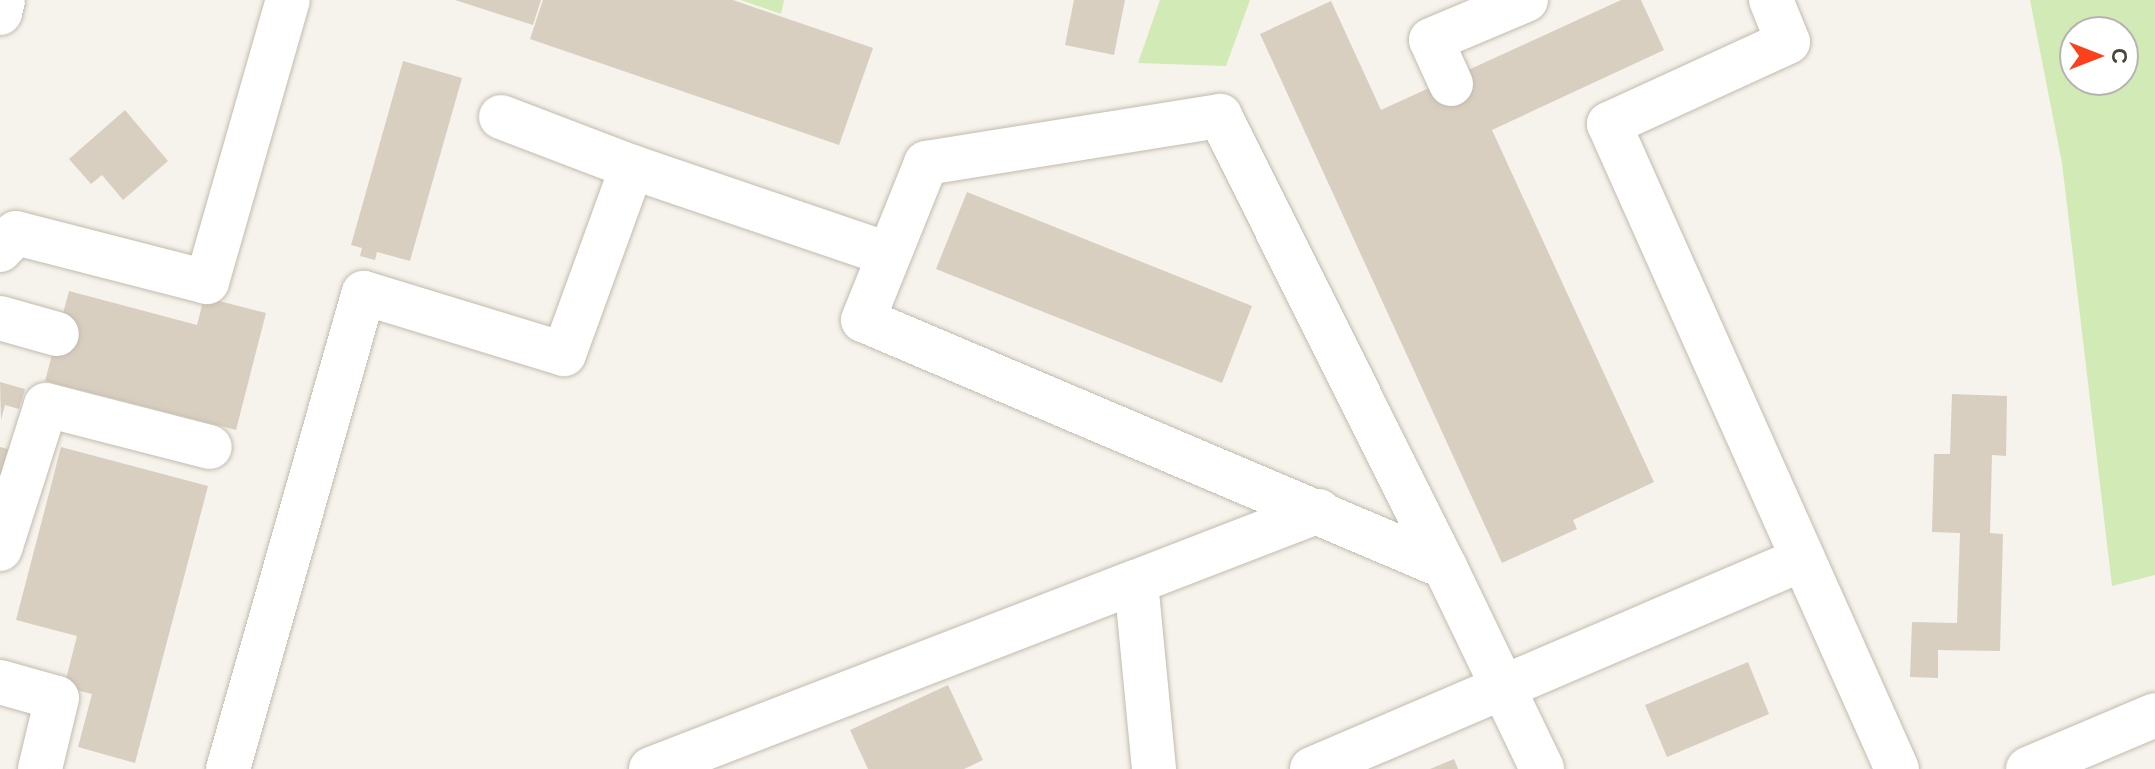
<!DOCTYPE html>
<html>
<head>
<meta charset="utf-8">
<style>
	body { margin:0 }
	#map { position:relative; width:2155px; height:769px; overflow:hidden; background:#f6f3ec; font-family:Barlow,sans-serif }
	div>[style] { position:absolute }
	.green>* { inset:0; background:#d2eab5 }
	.building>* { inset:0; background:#d8cfc1 }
	.roads { filter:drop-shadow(0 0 2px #c2bbae) drop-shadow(0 0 2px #c2bbae) }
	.minor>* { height:44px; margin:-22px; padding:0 22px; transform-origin:22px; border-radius:22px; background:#fff }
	span { translate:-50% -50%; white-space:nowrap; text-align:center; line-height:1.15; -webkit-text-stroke:6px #fff; paint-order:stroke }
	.north { position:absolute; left:2059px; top:16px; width:80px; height:80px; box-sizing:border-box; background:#fff; border:2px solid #b7b4b0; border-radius:50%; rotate:90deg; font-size:22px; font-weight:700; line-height:32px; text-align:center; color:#4b4439 }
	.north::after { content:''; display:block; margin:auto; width:28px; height:36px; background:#fc3f1d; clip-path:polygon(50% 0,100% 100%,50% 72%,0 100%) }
</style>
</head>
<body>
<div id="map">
	<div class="green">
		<div style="clip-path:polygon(741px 0,784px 0,781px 14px)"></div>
		<div style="clip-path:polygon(1160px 0,1250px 0,1226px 66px,1138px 63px)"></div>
		<div style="clip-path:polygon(evenodd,2030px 0,2155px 0,2155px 575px,2112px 586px,2062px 163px,2030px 0,2075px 32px,2123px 32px,2123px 80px,2075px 80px,2075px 32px)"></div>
	</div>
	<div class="building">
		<div style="clip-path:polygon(455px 0,541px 0,533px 25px)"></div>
		<div style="clip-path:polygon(543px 0,733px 0,873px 48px,839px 145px,530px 39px)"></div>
		<div style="clip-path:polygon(1074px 0,1125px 0,1114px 55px,1065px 45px)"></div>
		<div style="clip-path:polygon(1621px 0,1641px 0,1664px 50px,1492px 130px,1654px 482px,1573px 520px,1577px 529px,1502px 563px,1260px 34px,1331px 1px,1381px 110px)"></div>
		<div style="clip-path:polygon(403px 61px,462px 78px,410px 261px,377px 252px,375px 260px,360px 256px,362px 248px,351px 245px)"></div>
		<div style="clip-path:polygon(125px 110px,168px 161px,123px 200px,102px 175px,91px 184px,69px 159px)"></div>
		<div style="clip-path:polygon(967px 192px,1252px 306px,1222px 383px,936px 269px)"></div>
		<div style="clip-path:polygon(69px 291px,197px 325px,204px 297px,266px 313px,236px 430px,45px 381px)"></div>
		<div style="clip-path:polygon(0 382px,25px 389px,19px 409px,5px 405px,1px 420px)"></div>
		<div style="clip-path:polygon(1952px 394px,2007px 396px,2006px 456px,1992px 455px,1990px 533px,2003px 534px,2000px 651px,1938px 650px,1938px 678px,1910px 677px,1912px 622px,1957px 623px,1960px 533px,1932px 532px,1934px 454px,1950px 454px)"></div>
		<div style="clip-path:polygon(0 447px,8px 449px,1px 474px,0 474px)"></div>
		<div style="clip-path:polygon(61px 447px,208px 486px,135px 763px,78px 747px,92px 694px,64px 687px,77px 636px,16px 620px)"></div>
		<div style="clip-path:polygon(1748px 662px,1769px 714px,1667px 757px,1645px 705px)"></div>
		<div style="clip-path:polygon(948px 685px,983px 760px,964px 769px,868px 769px,850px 730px)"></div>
		<div style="clip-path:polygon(1454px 759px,1458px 769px,1430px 769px)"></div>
	</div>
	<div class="roads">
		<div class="minor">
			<div style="left:1771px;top:0;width:45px;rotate:68deg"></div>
			<div style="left:1788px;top:42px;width:197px;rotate:155.4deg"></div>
			<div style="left:1609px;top:124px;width:706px;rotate:65.94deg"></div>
			<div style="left:0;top:13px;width:13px;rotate:-77deg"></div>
			<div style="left:1451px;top:84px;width:48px;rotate:-114.4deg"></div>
			<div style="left:1431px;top:40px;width:103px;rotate:-22.8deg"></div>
			<div style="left:501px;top:117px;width:140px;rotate:20.9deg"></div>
			<div style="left:632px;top:167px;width:269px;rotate:18.8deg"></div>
			<div style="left:0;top:250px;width:23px;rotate:-47deg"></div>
			<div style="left:16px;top:233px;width:197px;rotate:14.4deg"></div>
			<div style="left:207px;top:282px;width:293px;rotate:-74deg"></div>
			<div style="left:0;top:318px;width:59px;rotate:15.7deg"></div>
			<div style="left:0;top:549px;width:151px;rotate:-72.3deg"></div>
			<div style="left:46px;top:405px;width:169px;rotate:14.4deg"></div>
			<div style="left:1445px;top:567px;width:632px;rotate:-157deg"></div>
			<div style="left:863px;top:320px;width:169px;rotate:-68.1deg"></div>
			<div style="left:926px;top:163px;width:298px;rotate:-9.1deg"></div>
			<div style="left:1220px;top:116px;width:504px;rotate:63.49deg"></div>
			<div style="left:1445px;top:567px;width:224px;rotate:64.3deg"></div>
			<div style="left:1136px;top:582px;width:188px;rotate:84.5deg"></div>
			<div style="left:0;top:682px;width:59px;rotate:15.7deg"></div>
			<div style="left:57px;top:698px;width:73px;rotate:103.5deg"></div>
			<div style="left:228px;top:769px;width:495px;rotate:-74.1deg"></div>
			<div style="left:364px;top:293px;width:209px;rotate:17deg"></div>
			<div style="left:564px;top:354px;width:199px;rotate:-70deg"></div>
			<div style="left:651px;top:769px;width:716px;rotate:-21.12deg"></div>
			<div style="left:1312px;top:769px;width:534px;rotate:-23.16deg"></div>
			<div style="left:2028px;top:769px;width:138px;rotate:-23deg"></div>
		</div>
	</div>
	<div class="north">С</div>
</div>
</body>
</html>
